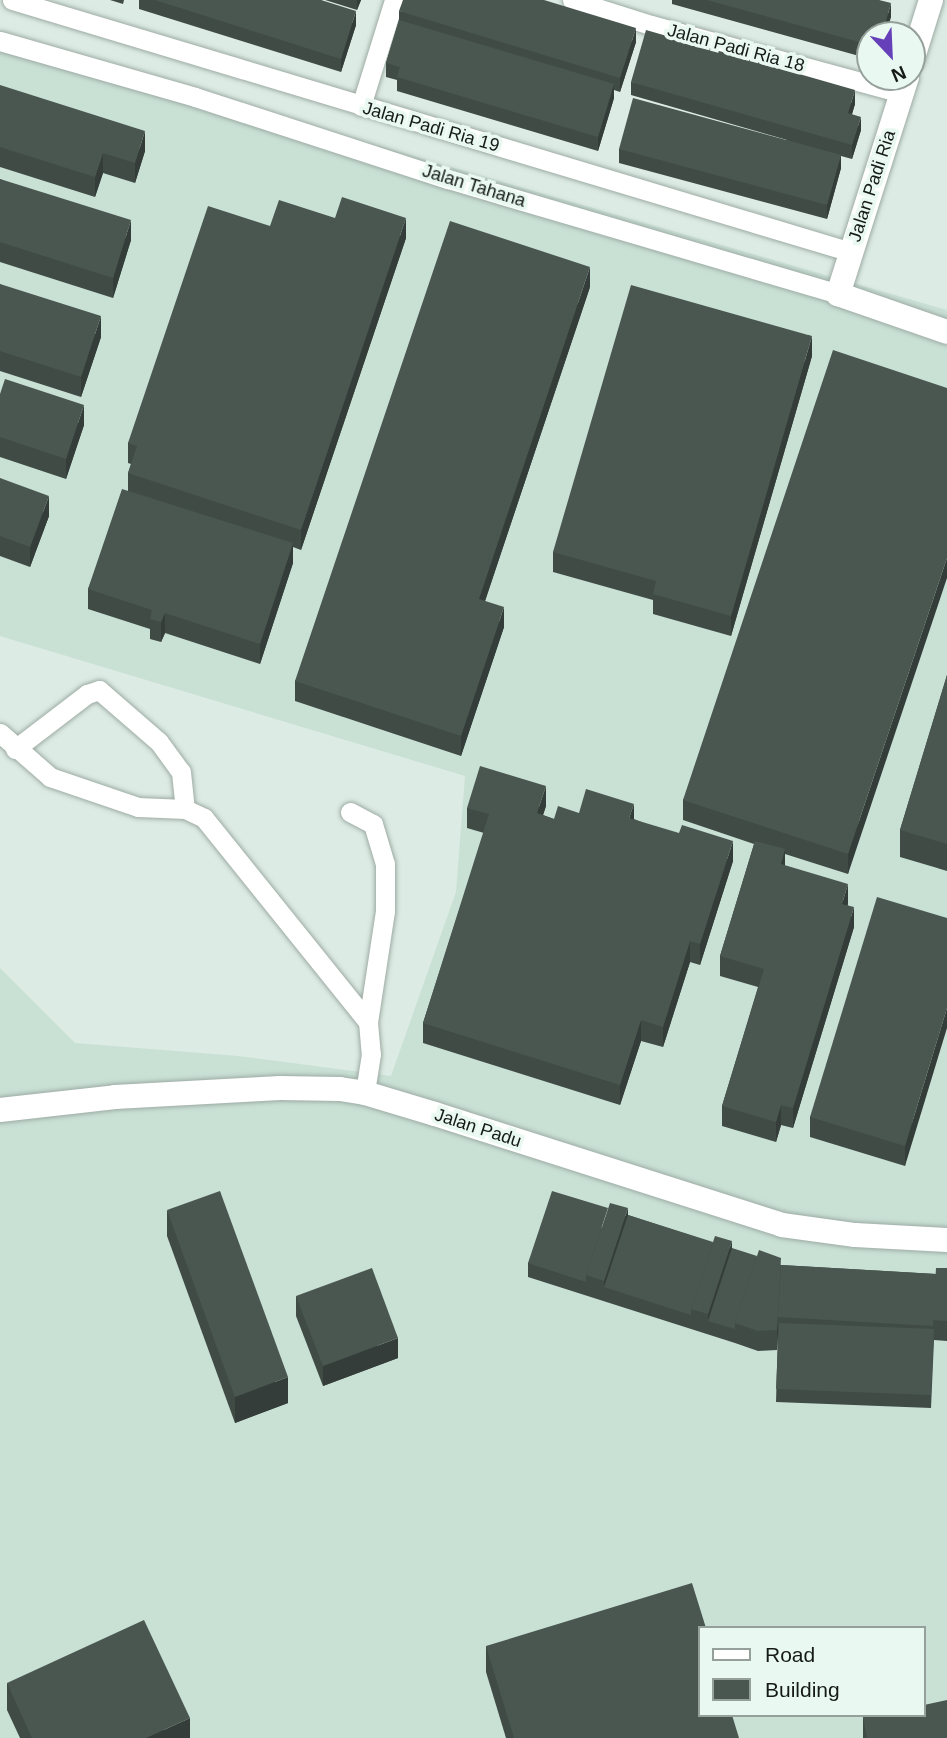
<!DOCTYPE html>
<html>
<head>
<meta charset="utf-8">
<style>
	body { margin:0 }
	#map { position:relative; width:947px; height:1738px; overflow:hidden; background:#dcebe4; font-family:Helvetica,sans-serif }
	div>[style] { position:absolute }
	.built>* { inset:0; background:#c9e0d5 }
	.roads { filter:drop-shadow(0 0 2px #9daba4) drop-shadow(0 0 2px #9daba4) }
	.minor>* { height:19px; margin:-9.5px; padding:0 9.5px; transform-origin:9.5px; border-radius:9.5px; background:#fff }
	.tertiary>* { height:24px; margin:-12px; padding:0 12px; transform-origin:12px; border-radius:12px; background:#fff }
	.wall>* { inset:0; background:#404b46 }
	.shaded-wall>* { inset:0; background:#343d39 }
	.building>* { inset:0; background:#4a5751 }
	span { translate:-50% -50%; white-space:nowrap; text-align:center; line-height:1.15; -webkit-text-stroke:7px #e9f9f2; paint-order:stroke }
	.street-label { font-size:18px; color:#161b19 }
	.legend { position:absolute; left:698px; top:1626px; width:228px; height:91px; box-sizing:border-box; background:#e9f9f2; border:2px solid #95a09b; margin:0; padding:9px 12px; list-style:none; font-size:21px; color:#161b19 }
	.legend li { display:flex; align-items:center; gap:14px; height:35px }
	.legend b { width:35px; border:2px solid #95a09b }
	.north { position:absolute; left:856px; top:21px; width:70px; height:70px; box-sizing:border-box; background:#e9f9f2; border:2px solid #95a09b; border-radius:50%; rotate:157deg; font-size:19px; font-weight:700; line-height:28px; text-align:center; color:#161b19 }
	.north::after { content:''; display:block; margin:auto; width:24px; height:32px; background:#6540b8; clip-path:polygon(50% 0,100% 100%,50% 72%,0 100%) }
</style>
</head>
<body>
<div id="map">
	<div class="built">
		<div style="clip-path:polygon(evenodd,0 37px,947px 310px,947px 1738px,0 1738px,0 968px,75px 1043px,238px 1056px,391px 1076px,456px 892px,465px 776px,0 636px,0 37px,700px 1628px,924px 1628px,924px 1715px,700px 1715px,700px 1628px)"></div>
	</div>
	<div class="roads">
		<div class="minor">
			<div style="left:12px;top:0;width:876px;rotate:16.72deg"></div>
			<div style="left:572px;top:0;width:83px;rotate:17.6deg"></div>
			<div style="left:651px;top:25px;width:260px;rotate:15.2deg"></div>
			<div style="left:0;top:41px;width:203px;rotate:16deg"></div>
			<div style="left:195px;top:97px;width:266px;rotate:18deg"></div>
			<div style="left:448px;top:179px;width:407px;rotate:16.4deg"></div>
			<div style="left:361px;top:106px;width:111px;rotate:-72.7deg"></div>
			<div style="left:0;top:733px;width:67px;rotate:41.3deg"></div>
			<div style="left:50px;top:777px;width:93px;rotate:18.8deg"></div>
			<div style="left:138px;top:807px;width:47px;rotate:2.4deg"></div>
			<div style="left:185px;top:809px;width:21px;rotate:25deg"></div>
			<div style="left:204px;top:818px;width:262px;rotate:51.2deg"></div>
			<div style="left:15px;top:749px;width:91px;rotate:-37.4deg"></div>
			<div style="left:87px;top:694px;width:13px;rotate:-18deg"></div>
			<div style="left:99px;top:690px;width:79px;rotate:40.9deg"></div>
			<div style="left:159px;top:742px;width:37px;rotate:54deg"></div>
			<div style="left:181px;top:772px;width:37px;rotate:84deg"></div>
			<div style="left:350px;top:812px;width:26px;rotate:28deg"></div>
			<div style="left:373px;top:824px;width:42px;rotate:73.3deg"></div>
			<div style="left:385px;top:864px;width:47px;rotate:90deg"></div>
			<div style="left:385px;top:911px;width:112px;rotate:98.7deg"></div>
			<div style="left:368px;top:1022px;width:32px;rotate:85deg"></div>
			<div style="left:371px;top:1054px;width:39px;rotate:99deg"></div>
		</div>
		<div class="tertiary">
			<div style="left:912px;top:61px;width:64px;rotate:-72.7deg"></div>
			<div style="left:907px;top:77px;width:228px;rotate:107.6deg"></div>
			<div style="left:838px;top:294px;width:115px;rotate:19.2deg"></div>
			<div style="left:0;top:1110px;width:116px;rotate:-6.4deg"></div>
			<div style="left:115px;top:1097px;width:165px;rotate:-3.1deg"></div>
			<div style="left:280px;top:1088px;width:60px;rotate:1deg"></div>
			<div style="left:340px;top:1089px;width:25px;rotate:9deg"></div>
			<div style="left:365px;top:1093px;width:73px;rotate:16.7deg"></div>
			<div style="left:435px;top:1114px;width:364px;rotate:17.7deg"></div>
			<div style="left:782px;top:1225px;width:74px;rotate:7.8deg"></div>
			<div style="left:855px;top:1235px;width:92px;rotate:3.1deg"></div>
		</div>
	</div>
	<div class="wall">
		<div style="clip-path:polygon(110px 0,124px 0,123px 4px)"></div>
		<div style="clip-path:polygon(139px 0,321px 0,356px 25px,341px 72px,139px 9px)"></div>
		<div style="clip-path:polygon(325px 0,361px 0,357px 10px)"></div>
		<div style="clip-path:polygon(672px 0,879px 0,891px 17px,870px 35px,870px 59px,672px 4px)"></div>
		<div style="clip-path:polygon(399px 11px,636px 42px,620px 92px,614px 90px,614px 98px,598px 151px,397px 91px,397px 80px,386px 77px,386px 63px,399px 20px)"></div>
		<div style="clip-path:polygon(631px 82px,855px 104px,852px 114px,861px 130px,852px 159px,841px 156px,841px 168px,827px 219px,619px 163px,619px 149px,787px 140px,631px 95px)"></div>
		<div style="clip-path:polygon(0 87px,145px 151px,135px 183px,103px 173px,95px 197px,0 167px)"></div>
		<div style="clip-path:polygon(0 179px,131px 240px,113px 298px,0 262px)"></div>
		<div style="clip-path:polygon(335px 218px,406px 238px,301px 550px,293px 547px,293px 563px,260px 664px,165px 633px,161px 642px,150px 639px,150px 629px,88px 609px,88px 589px,128px 491px,128px 473px,131px 464px,128px 463px,128px 443px,270px 226px)"></div>
		<div style="clip-path:polygon(0 284px,101px 337px,81px 397px,0 371px)"></div>
		<div style="clip-path:polygon(590px 287px,485px 601px,504px 627px,461px 756px,295px 701px,295px 681px)"></div>
		<div style="clip-path:polygon(812px 356px,731px 636px,653px 614px,653px 600px,553px 572px,553px 552px)"></div>
		<div style="clip-path:polygon(947px 388px,848px 874px,785px 854px,785px 866px,848px 905px,854px 927px,793px 1128px,781px 1125px,776px 1142px,722px 1126px,722px 1106px,758px 987px,720px 976px,720px 956px,754px 844px,683px 820px,683px 800px)"></div>
		<div style="clip-path:polygon(0 394px,84px 425px,66px 479px,0 457px)"></div>
		<div style="clip-path:polygon(0 478px,49px 516px,30px 567px,0 556px)"></div>
		<div style="clip-path:polygon(947px 675px,947px 871px,900px 857px,900px 830px)"></div>
		<div style="clip-path:polygon(546px 806px,543px 815px,554px 819px,579px 813px,634px 819px,733px 861px,700px 965px,690px 962px,663px 1047px,641px 1041px,620px 1105px,423px 1043px,423px 1023px,484px 833px,467px 828px,467px 808px)"></div>
		<div style="clip-path:polygon(947px 918px,905px 1166px,810px 1137px,810px 1117px)"></div>
		<div style="clip-path:polygon(167px 1210px,288px 1403px,235px 1423px,167px 1236px)"></div>
		<div style="clip-path:polygon(628px 1215px,781px 1265px,936px 1274px,947px 1268px,947px 1341px,934px 1340px,931px 1408px,776px 1402px,778px 1331px,777px 1350px,758px 1351px,735px 1343px,528px 1277px,528px 1263px)"></div>
		<div style="clip-path:polygon(296px 1296px,398px 1358px,323px 1386px,296px 1316px)"></div>
		<div style="clip-path:polygon(486px 1646px,739px 1738px,506px 1738px,486px 1672px)"></div>
		<div style="clip-path:polygon(7px 1683px,190px 1738px,20px 1738px,7px 1710px)"></div>
		<div style="clip-path:polygon(863px 1717px,947px 1738px,863px 1738px)"></div>
	</div>
	<div class="shaded-wall">
		<div style="clip-path:polygon(357px 0,361px 0,357px 10px)"></div>
		<div style="clip-path:polygon(891px 3px,891px 17px,886px 35px,882px 35px)"></div>
		<div style="clip-path:polygon(356px 11px,356px 25px,341px 72px,341px 59px)"></div>
		<div style="clip-path:polygon(636px 28px,636px 42px,620px 92px,620px 78px)"></div>
		<div style="clip-path:polygon(614px 84px,614px 98px,598px 151px,598px 137px)"></div>
		<div style="clip-path:polygon(855px 90px,855px 104px,848px 127px,848px 113px)"></div>
		<div style="clip-path:polygon(861px 117px,861px 130px,852px 159px,852px 145px)"></div>
		<div style="clip-path:polygon(145px 131px,145px 151px,135px 183px,135px 163px)"></div>
		<div style="clip-path:polygon(103px 153px,103px 173px,95px 197px,95px 177px)"></div>
		<div style="clip-path:polygon(841px 155px,841px 168px,827px 219px,827px 205px)"></div>
		<div style="clip-path:polygon(406px 218px,406px 238px,301px 550px,301px 530px)"></div>
		<div style="clip-path:polygon(131px 220px,131px 240px,113px 298px,113px 278px)"></div>
		<div style="clip-path:polygon(590px 267px,590px 287px,479px 619px,479px 599px)"></div>
		<div style="clip-path:polygon(101px 316px,101px 337px,81px 397px,81px 377px)"></div>
		<div style="clip-path:polygon(812px 336px,812px 356px,731px 636px,731px 616px)"></div>
		<div style="clip-path:polygon(84px 405px,84px 425px,66px 479px,66px 459px)"></div>
		<div style="clip-path:polygon(49px 496px,49px 516px,30px 567px,30px 547px)"></div>
		<div style="clip-path:polygon(293px 543px,293px 563px,260px 664px,260px 644px)"></div>
		<div style="clip-path:polygon(947px 558px,947px 578px,848px 874px,848px 854px)"></div>
		<div style="clip-path:polygon(504px 607px,504px 627px,461px 756px,461px 736px)"></div>
		<div style="clip-path:polygon(165px 613px,165px 633px,161px 642px,161px 622px)"></div>
		<div style="clip-path:polygon(546px 786px,546px 806px,537px 833px,537px 813px)"></div>
		<div style="clip-path:polygon(634px 804px,634px 824px,629px 818px)"></div>
		<div style="clip-path:polygon(733px 841px,733px 861px,700px 965px,700px 944px)"></div>
		<div style="clip-path:polygon(785px 849px,785px 869px,781px 864px)"></div>
		<div style="clip-path:polygon(848px 884px,848px 904px,842px 924px,842px 904px)"></div>
		<div style="clip-path:polygon(854px 907px,854px 927px,793px 1128px,793px 1108px)"></div>
		<div style="clip-path:polygon(690px 941px,690px 962px,663px 1047px,663px 1027px)"></div>
		<div style="clip-path:polygon(947px 1008px,947px 1028px,905px 1166px,905px 1146px)"></div>
		<div style="clip-path:polygon(641px 1020px,641px 1041px,620px 1105px,620px 1085px)"></div>
		<div style="clip-path:polygon(781px 1105px,781px 1125px,776px 1142px,776px 1122px)"></div>
		<div style="clip-path:polygon(628px 1208px,628px 1228px,604px 1287px,604px 1281px)"></div>
		<div style="clip-path:polygon(732px 1241px,732px 1262px,708px 1321px,708px 1314px)"></div>
		<div style="clip-path:polygon(778px 1317px,778px 1331px,777px 1350px,777px 1330px)"></div>
		<div style="clip-path:polygon(398px 1338px,398px 1358px,323px 1386px,323px 1366px)"></div>
		<div style="clip-path:polygon(288px 1377px,288px 1403px,235px 1423px,235px 1397px)"></div>
		<div style="clip-path:polygon(190px 1718px,190px 1738px,146px 1738px)"></div>
	</div>
	<div class="building">
		<div style="clip-path:polygon(155px 0,321px 0,356px 11px,341px 59px)"></div>
		<div style="clip-path:polygon(403px 0,544px 0,636px 28px,620px 78px,399px 11px)"></div>
		<div style="clip-path:polygon(707px 0,879px 0,891px 3px,882px 35px,870px 35px,870px 45px)"></div>
		<div style="clip-path:polygon(399px 20px,614px 84px,598px 137px,397px 77px,400px 67px,386px 63px)"></div>
		<div style="clip-path:polygon(646px 30px,855px 90px,848px 113px,861px 117px,852px 145px,631px 82px)"></div>
		<div style="clip-path:polygon(0 85px,145px 131px,135px 163px,103px 153px,95px 177px,0 147px)"></div>
		<div style="clip-path:polygon(633px 98px,841px 155px,827px 205px,619px 149px)"></div>
		<div style="clip-path:polygon(0 179px,131px 220px,113px 278px,0 242px)"></div>
		<div style="clip-path:polygon(342px 197px,406px 218px,301px 530px,128px 473px,137px 446px,128px 443px,208px 206px,270px 226px,279px 200px,335px 218px)"></div>
		<div style="clip-path:polygon(450px 221px,590px 267px,479px 599px,504px 607px,461px 736px,295px 681px)"></div>
		<div style="clip-path:polygon(0 284px,101px 316px,81px 377px,0 351px)"></div>
		<div style="clip-path:polygon(631px 285px,812px 336px,731px 616px,653px 594px,656px 581px,553px 552px)"></div>
		<div style="clip-path:polygon(833px 350px,947px 388px,947px 558px,848px 854px,683px 800px)"></div>
		<div style="clip-path:polygon(5px 379px,84px 405px,66px 459px,0 437px,0 394px)"></div>
		<div style="clip-path:polygon(0 478px,49px 496px,30px 547px,0 536px)"></div>
		<div style="clip-path:polygon(122px 489px,293px 543px,260px 644px,165px 613px,161px 622px,150px 619px,152px 610px,88px 589px)"></div>
		<div style="clip-path:polygon(947px 675px,947px 844px,900px 830px)"></div>
		<div style="clip-path:polygon(480px 766px,546px 786px,537px 813px,554px 819px,558px 806px,579px 813px,586px 789px,634px 804px,629px 818px,679px 833px,682px 825px,733px 841px,700px 944px,690px 941px,663px 1027px,641px 1020px,620px 1085px,423px 1023px,489px 814px,467px 808px)"></div>
		<div style="clip-path:polygon(755px 841px,785px 849px,781px 864px,848px 884px,842px 904px,854px 907px,793px 1108px,781px 1105px,776px 1122px,722px 1106px,764px 969px,720px 956px)"></div>
		<div style="clip-path:polygon(877px 897px,947px 918px,947px 1008px,905px 1146px,810px 1117px)"></div>
		<div style="clip-path:polygon(220px 1191px,288px 1377px,235px 1397px,167px 1210px)"></div>
		<div style="clip-path:polygon(552px 1191px,608px 1208px,586px 1275px,586px 1282px,528px 1263px)"></div>
		<div style="clip-path:polygon(610px 1203px,628px 1208px,604px 1281px,586px 1275px)"></div>
		<div style="clip-path:polygon(628px 1215px,713px 1242px,691px 1309px,691px 1315px,604px 1287px)"></div>
		<div style="clip-path:polygon(715px 1236px,732px 1241px,708px 1314px,691px 1309px)"></div>
		<div style="clip-path:polygon(732px 1248px,757px 1256px,735px 1323px,735px 1329px,708px 1321px)"></div>
		<div style="clip-path:polygon(759px 1250px,781px 1258px,777px 1330px,758px 1331px,735px 1323px)"></div>
		<div style="clip-path:polygon(781px 1265px,936px 1274px,933px 1326px,778px 1317px)"></div>
		<div style="clip-path:polygon(372px 1268px,398px 1338px,323px 1366px,296px 1296px)"></div>
		<div style="clip-path:polygon(936px 1268px,947px 1268px,947px 1321px,933px 1320px)"></div>
		<div style="clip-path:polygon(779px 1323px,934px 1329px,931px 1395px,776px 1389px)"></div>
		<div style="clip-path:polygon(692px 1583px,706px 1628px,700px 1628px,700px 1715px,732px 1715px,739px 1738px,514px 1738px,486px 1646px)"></div>
		<div style="clip-path:polygon(144px 1620px,190px 1718px,146px 1738px,32px 1738px,7px 1683px)"></div>
		<div style="clip-path:polygon(947px 1700px,947px 1738px,867px 1738px,863px 1717px,873px 1715px,924px 1715px,924px 1705px)"></div>
	</div>
	<div class="street-label">
		<span style="left:736px;top:48px;rotate:15deg">Jalan Padi Ria 18</span>
		<span style="left:431px;top:127px;rotate:16deg">Jalan Padi Ria 19</span>
		<span style="left:474px;top:186px;rotate:17deg">Jalan Tahana</span>
		<span style="left:872px;top:186px;rotate:-72deg">Jalan Padi Ria</span>
		<span style="left:478px;top:1128px;rotate:18deg">Jalan Padu</span>
	</div>
	<ul class="legend">
	<li><b style="height:9px;background:#fff"></b>Road</li>
	<li><b style="height:19px;background:#4a5751"></b>Building</li>
	</ul>
	<div class="north">N</div>
</div>
</body>
</html>
